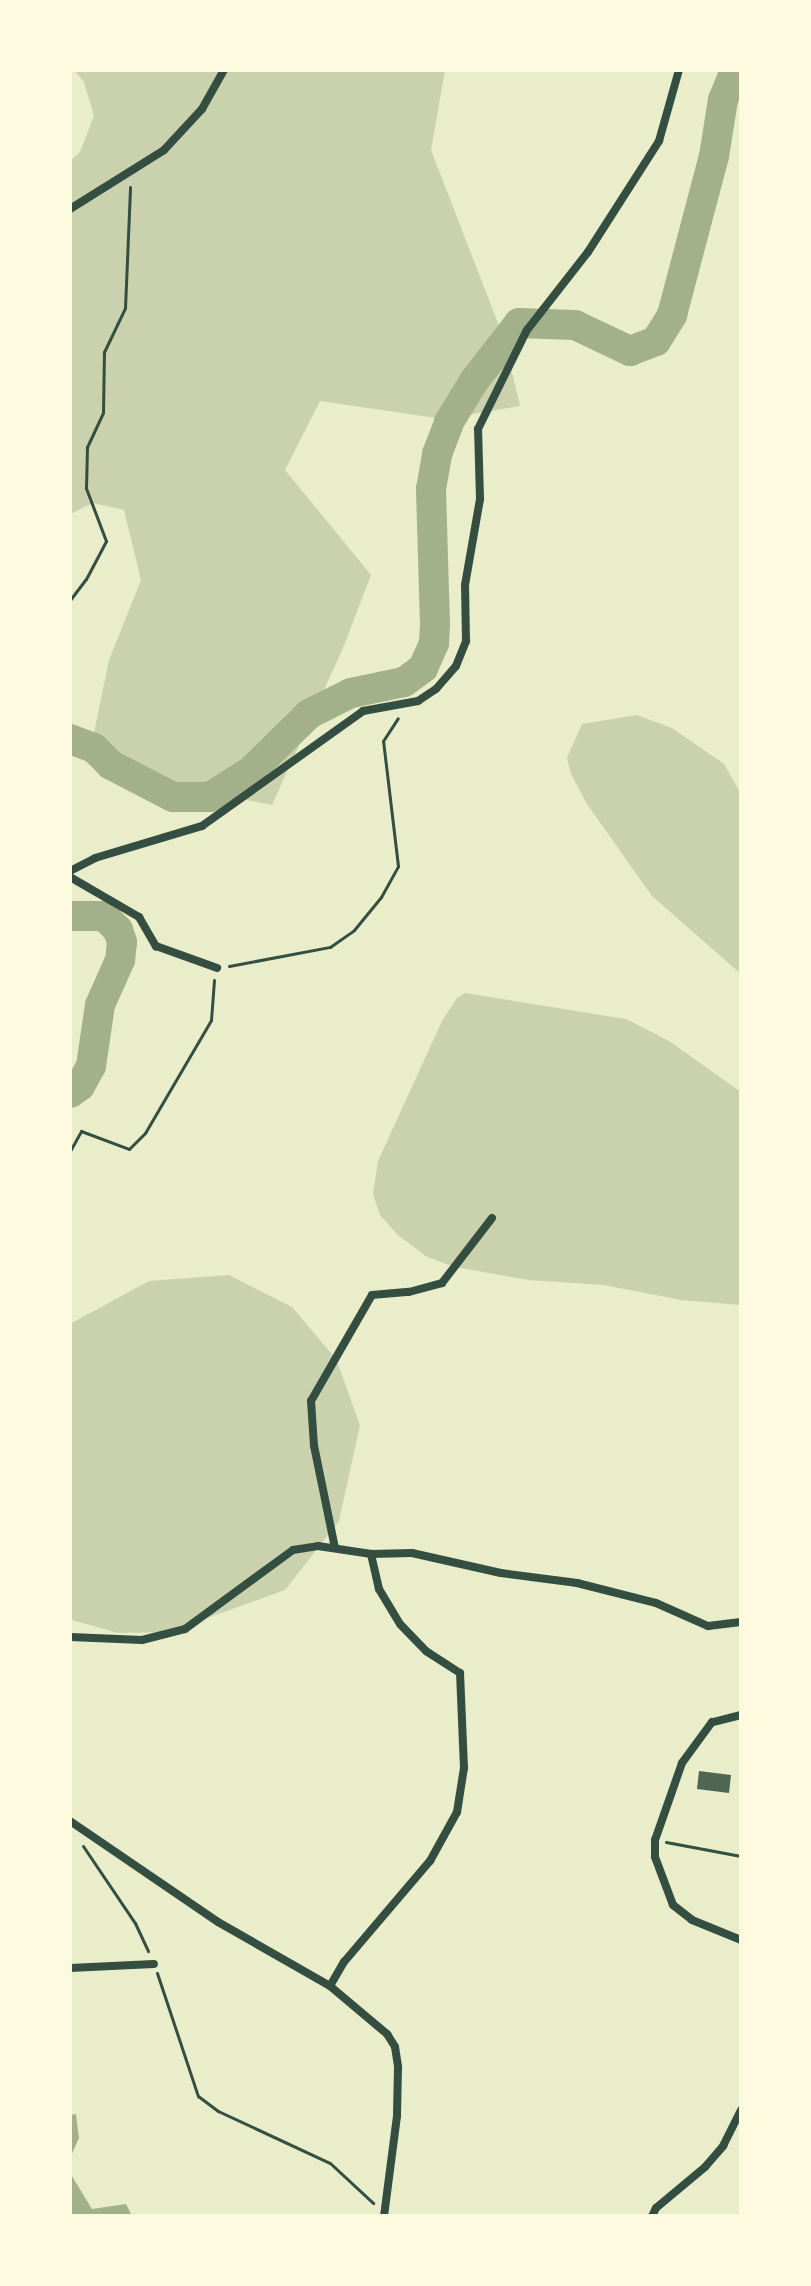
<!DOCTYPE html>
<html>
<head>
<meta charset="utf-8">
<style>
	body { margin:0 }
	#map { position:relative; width:811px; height:2286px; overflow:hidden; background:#e9edc9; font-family:Mulish,sans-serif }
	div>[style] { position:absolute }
	.green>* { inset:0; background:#cad2ad }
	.water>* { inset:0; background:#a3b18a }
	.river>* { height:30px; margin:-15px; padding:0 15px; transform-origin:15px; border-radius:15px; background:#a3b18a }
	.building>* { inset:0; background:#4f6655 }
	.path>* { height:3px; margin:-1.5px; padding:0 1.5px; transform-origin:1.5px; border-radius:1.5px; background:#344e41 }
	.minor>* { height:8px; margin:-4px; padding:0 4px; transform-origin:4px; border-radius:4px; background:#344e41 }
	span { translate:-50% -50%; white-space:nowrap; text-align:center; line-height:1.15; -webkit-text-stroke:6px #fefae0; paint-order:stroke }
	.frame { position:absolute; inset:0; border:72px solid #fefae0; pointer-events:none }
</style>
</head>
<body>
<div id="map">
	<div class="green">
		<div style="clip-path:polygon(74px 70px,445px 70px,431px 150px,503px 336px,520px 406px,443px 419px,320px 401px,285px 470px,371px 575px,343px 648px,272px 805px,160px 783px,91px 747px,109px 660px,141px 580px,124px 510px,93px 503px,70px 514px,70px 161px,80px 152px,94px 116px,84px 82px)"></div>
		<div style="clip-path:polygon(637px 715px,672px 728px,724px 764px,741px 794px,741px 974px,652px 896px,587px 804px,571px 774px,567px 758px,582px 724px)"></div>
		<div style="clip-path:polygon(465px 993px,626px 1019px,669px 1041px,741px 1092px,741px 1305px,681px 1300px,604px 1285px,528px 1280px,455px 1267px,427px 1257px,398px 1235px,380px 1215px,373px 1194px,378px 1161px,442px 1021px,457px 998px)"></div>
		<div style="clip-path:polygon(229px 1275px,292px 1307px,336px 1359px,360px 1425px,339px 1521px,285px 1590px,168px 1632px,118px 1633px,72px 1620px,70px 1324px,149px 1281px)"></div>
	</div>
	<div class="water">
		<div style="clip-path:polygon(76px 2114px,79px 2138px,70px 2158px,70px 2115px)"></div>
		<div style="clip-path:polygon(70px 2173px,92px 2209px,126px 2204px,132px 2216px,70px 2216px)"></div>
	</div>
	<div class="river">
		<div style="left:70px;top:739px;width:26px;rotate:21deg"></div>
		<div style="left:94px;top:748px;width:24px;rotate:45deg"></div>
		<div style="left:111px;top:765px;width:70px;rotate:27.3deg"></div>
		<div style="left:173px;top:797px;width:37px"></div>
		<div style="left:210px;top:797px;width:49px;rotate:-32.4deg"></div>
		<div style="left:251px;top:771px;width:81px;rotate:-44.5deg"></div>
		<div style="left:309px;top:714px;width:47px;rotate:-26.6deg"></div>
		<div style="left:351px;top:693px;width:54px;rotate:-11.7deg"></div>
		<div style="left:404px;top:682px;width:24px;rotate:-36deg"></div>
		<div style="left:423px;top:668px;width:27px;rotate:-66deg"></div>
		<div style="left:434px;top:643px;width:18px;rotate:-87deg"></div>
		<div style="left:435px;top:625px;width:136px;rotate:-91.7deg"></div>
		<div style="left:431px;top:489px;width:36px;rotate:-80deg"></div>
		<div style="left:437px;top:454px;width:34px;rotate:-69deg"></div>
		<div style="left:449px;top:422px;width:48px;rotate:-58.6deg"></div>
		<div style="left:474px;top:381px;width:73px;rotate:-52.2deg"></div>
		<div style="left:519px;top:323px;width:56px;rotate:2deg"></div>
		<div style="left:575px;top:325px;width:61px;rotate:25.3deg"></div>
		<div style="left:630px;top:351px;width:28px;rotate:-21deg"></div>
		<div style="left:656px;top:341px;width:31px;rotate:-58deg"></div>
		<div style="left:672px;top:315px;width:164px;rotate:-75.2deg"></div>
		<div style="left:714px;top:156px;width:57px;rotate:-80.9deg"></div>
		<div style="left:723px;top:100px;width:32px;rotate:-68deg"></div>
		<div style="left:70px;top:916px;width:34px"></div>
		<div style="left:104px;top:916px;width:20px;rotate:45deg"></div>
		<div style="left:118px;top:930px;width:13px;rotate:72deg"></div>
		<div style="left:122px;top:942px;width:18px;rotate:96deg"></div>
		<div style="left:120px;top:960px;width:49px;rotate:114deg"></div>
		<div style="left:100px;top:1005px;width:62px;rotate:98.4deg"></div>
		<div style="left:91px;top:1066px;width:23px;rotate:119deg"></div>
		<div style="left:80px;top:1086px;width:12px;rotate:145deg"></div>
	</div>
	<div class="building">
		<div style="clip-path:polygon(699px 1771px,731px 1775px,729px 1793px,697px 1789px)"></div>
	</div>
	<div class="path">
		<div style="left:70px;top:600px;width:26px;rotate:-53deg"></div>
		<div style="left:86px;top:579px;width:43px;rotate:-62.2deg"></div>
		<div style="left:106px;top:541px;width:57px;rotate:-110.7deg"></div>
		<div style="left:86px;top:488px;width:41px;rotate:-88.6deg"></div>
		<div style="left:87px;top:447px;width:38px;rotate:-65deg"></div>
		<div style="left:103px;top:413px;width:61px;rotate:-89.1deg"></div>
		<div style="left:104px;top:352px;width:49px;rotate:-64.5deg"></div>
		<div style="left:125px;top:308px;width:121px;rotate:-87.6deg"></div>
		<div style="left:229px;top:966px;width:103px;rotate:-10.7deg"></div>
		<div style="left:330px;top:947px;width:29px;rotate:-35deg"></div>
		<div style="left:354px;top:930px;width:43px;rotate:-50.7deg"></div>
		<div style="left:381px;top:897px;width:35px;rotate:-61deg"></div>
		<div style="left:398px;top:866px;width:126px;rotate:-96.8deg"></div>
		<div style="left:383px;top:741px;width:27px;rotate:-57deg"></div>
		<div style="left:70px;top:1151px;width:23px;rotate:-61deg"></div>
		<div style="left:81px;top:1131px;width:51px;rotate:20.6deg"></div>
		<div style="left:129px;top:1149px;width:23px;rotate:-45deg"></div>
		<div style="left:145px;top:1133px;width:131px;rotate:-59.7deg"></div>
		<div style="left:211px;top:1020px;width:40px;rotate:-85.7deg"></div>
		<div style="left:666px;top:1842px;width:76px;rotate:10.6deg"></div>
		<div style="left:83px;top:1846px;width:93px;rotate:56deg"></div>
		<div style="left:135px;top:1923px;width:31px;rotate:65deg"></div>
		<div style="left:157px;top:1973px;width:130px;rotate:71.6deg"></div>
		<div style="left:198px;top:2096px;width:25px;rotate:37deg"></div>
		<div style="left:218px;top:2111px;width:123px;rotate:24.9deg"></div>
		<div style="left:330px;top:2163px;width:59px;rotate:42.9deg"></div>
	</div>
	<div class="minor">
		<div style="left:70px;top:209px;width:111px;rotate:-32.1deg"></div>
		<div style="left:164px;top:150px;width:56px;rotate:-47.2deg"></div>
		<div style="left:202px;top:109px;width:45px;rotate:-60.6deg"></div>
		<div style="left:70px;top:871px;width:28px;rotate:-27deg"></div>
		<div style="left:95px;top:858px;width:112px;rotate:-16.7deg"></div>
		<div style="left:202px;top:826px;width:198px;rotate:-35.5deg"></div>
		<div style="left:363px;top:711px;width:56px;rotate:-10.3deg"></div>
		<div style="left:418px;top:701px;width:22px;rotate:-34deg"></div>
		<div style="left:436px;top:689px;width:30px;rotate:-49deg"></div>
		<div style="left:456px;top:666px;width:27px;rotate:-68deg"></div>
		<div style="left:466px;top:641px;width:56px;rotate:-91deg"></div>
		<div style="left:465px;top:585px;width:87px;rotate:-80.1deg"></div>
		<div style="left:480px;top:499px;width:70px;rotate:-91.6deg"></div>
		<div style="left:478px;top:429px;width:110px;rotate:-63.7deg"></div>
		<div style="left:527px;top:330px;width:99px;rotate:-52deg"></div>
		<div style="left:588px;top:252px;width:132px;rotate:-57.4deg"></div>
		<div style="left:659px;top:141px;width:74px;rotate:-74.3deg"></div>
		<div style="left:70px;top:877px;width:80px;rotate:30.1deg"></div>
		<div style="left:139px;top:917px;width:34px;rotate:60deg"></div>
		<div style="left:156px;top:946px;width:65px;rotate:19.8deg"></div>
		<div style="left:335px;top:1548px;width:104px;rotate:-101.6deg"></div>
		<div style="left:314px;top:1446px;width:45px;rotate:-93.8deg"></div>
		<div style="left:311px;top:1401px;width:122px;rotate:-60.1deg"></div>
		<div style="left:372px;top:1295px;width:37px;rotate:-5deg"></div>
		<div style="left:409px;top:1292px;width:34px;rotate:-15deg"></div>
		<div style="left:442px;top:1283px;width:82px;rotate:-52.4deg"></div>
		<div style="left:70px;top:1637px;width:72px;rotate:2.4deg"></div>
		<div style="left:142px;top:1640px;width:44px;rotate:-14.3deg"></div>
		<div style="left:185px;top:1629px;width:134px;rotate:-36.2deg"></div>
		<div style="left:293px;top:1550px;width:25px;rotate:-9deg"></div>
		<div style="left:318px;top:1546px;width:54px;rotate:8.6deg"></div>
		<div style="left:371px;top:1554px;width:41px;rotate:-1.4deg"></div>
		<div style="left:412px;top:1553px;width:91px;rotate:12.7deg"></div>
		<div style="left:501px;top:1573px;width:77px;rotate:7.5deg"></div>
		<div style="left:577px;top:1583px;width:81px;rotate:14.2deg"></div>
		<div style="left:656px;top:1603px;width:57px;rotate:23.9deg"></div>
		<div style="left:708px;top:1626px;width:33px;rotate:-7deg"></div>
		<div style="left:741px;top:1715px;width:30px;rotate:166deg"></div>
		<div style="left:712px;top:1722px;width:51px;rotate:126.2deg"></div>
		<div style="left:682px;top:1763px;width:82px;rotate:109.3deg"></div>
		<div style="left:655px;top:1840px;width:17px;rotate:90deg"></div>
		<div style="left:655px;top:1857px;width:51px;rotate:69.4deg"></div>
		<div style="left:673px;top:1905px;width:24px;rotate:38deg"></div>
		<div style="left:692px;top:1920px;width:53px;rotate:22.2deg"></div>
		<div style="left:70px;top:1821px;width:179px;rotate:34.3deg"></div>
		<div style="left:218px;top:1922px;width:129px;rotate:29.7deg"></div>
		<div style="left:330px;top:1986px;width:75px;rotate:40.1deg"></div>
		<div style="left:387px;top:2034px;width:15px;rotate:58deg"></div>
		<div style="left:395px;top:2047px;width:20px;rotate:81deg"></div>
		<div style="left:398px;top:2067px;width:49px;rotate:91.2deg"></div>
		<div style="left:397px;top:2116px;width:101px;rotate:97.4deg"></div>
		<div style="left:70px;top:1968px;width:84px;rotate:-2.7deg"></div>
		<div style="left:330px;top:1986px;width:28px;rotate:-60deg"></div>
		<div style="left:344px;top:1962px;width:133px;rotate:-49.6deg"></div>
		<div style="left:430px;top:1861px;width:56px;rotate:-61.1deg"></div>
		<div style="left:457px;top:1812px;width:45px;rotate:-81deg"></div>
		<div style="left:464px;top:1768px;width:95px;rotate:-92.4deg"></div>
		<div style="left:460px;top:1673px;width:40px;rotate:-147.1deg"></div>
		<div style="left:426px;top:1651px;width:37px;rotate:-134deg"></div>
		<div style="left:400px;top:1624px;width:41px;rotate:-121deg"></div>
		<div style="left:379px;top:1589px;width:36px;rotate:-103deg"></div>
		<div style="left:652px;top:2216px;width:9px;rotate:-63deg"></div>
		<div style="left:656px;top:2208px;width:64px;rotate:-39.9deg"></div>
		<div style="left:705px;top:2167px;width:28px;rotate:-49deg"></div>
		<div style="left:723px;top:2146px;width:40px;rotate:-63.4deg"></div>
	</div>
	<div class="frame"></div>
</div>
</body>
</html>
